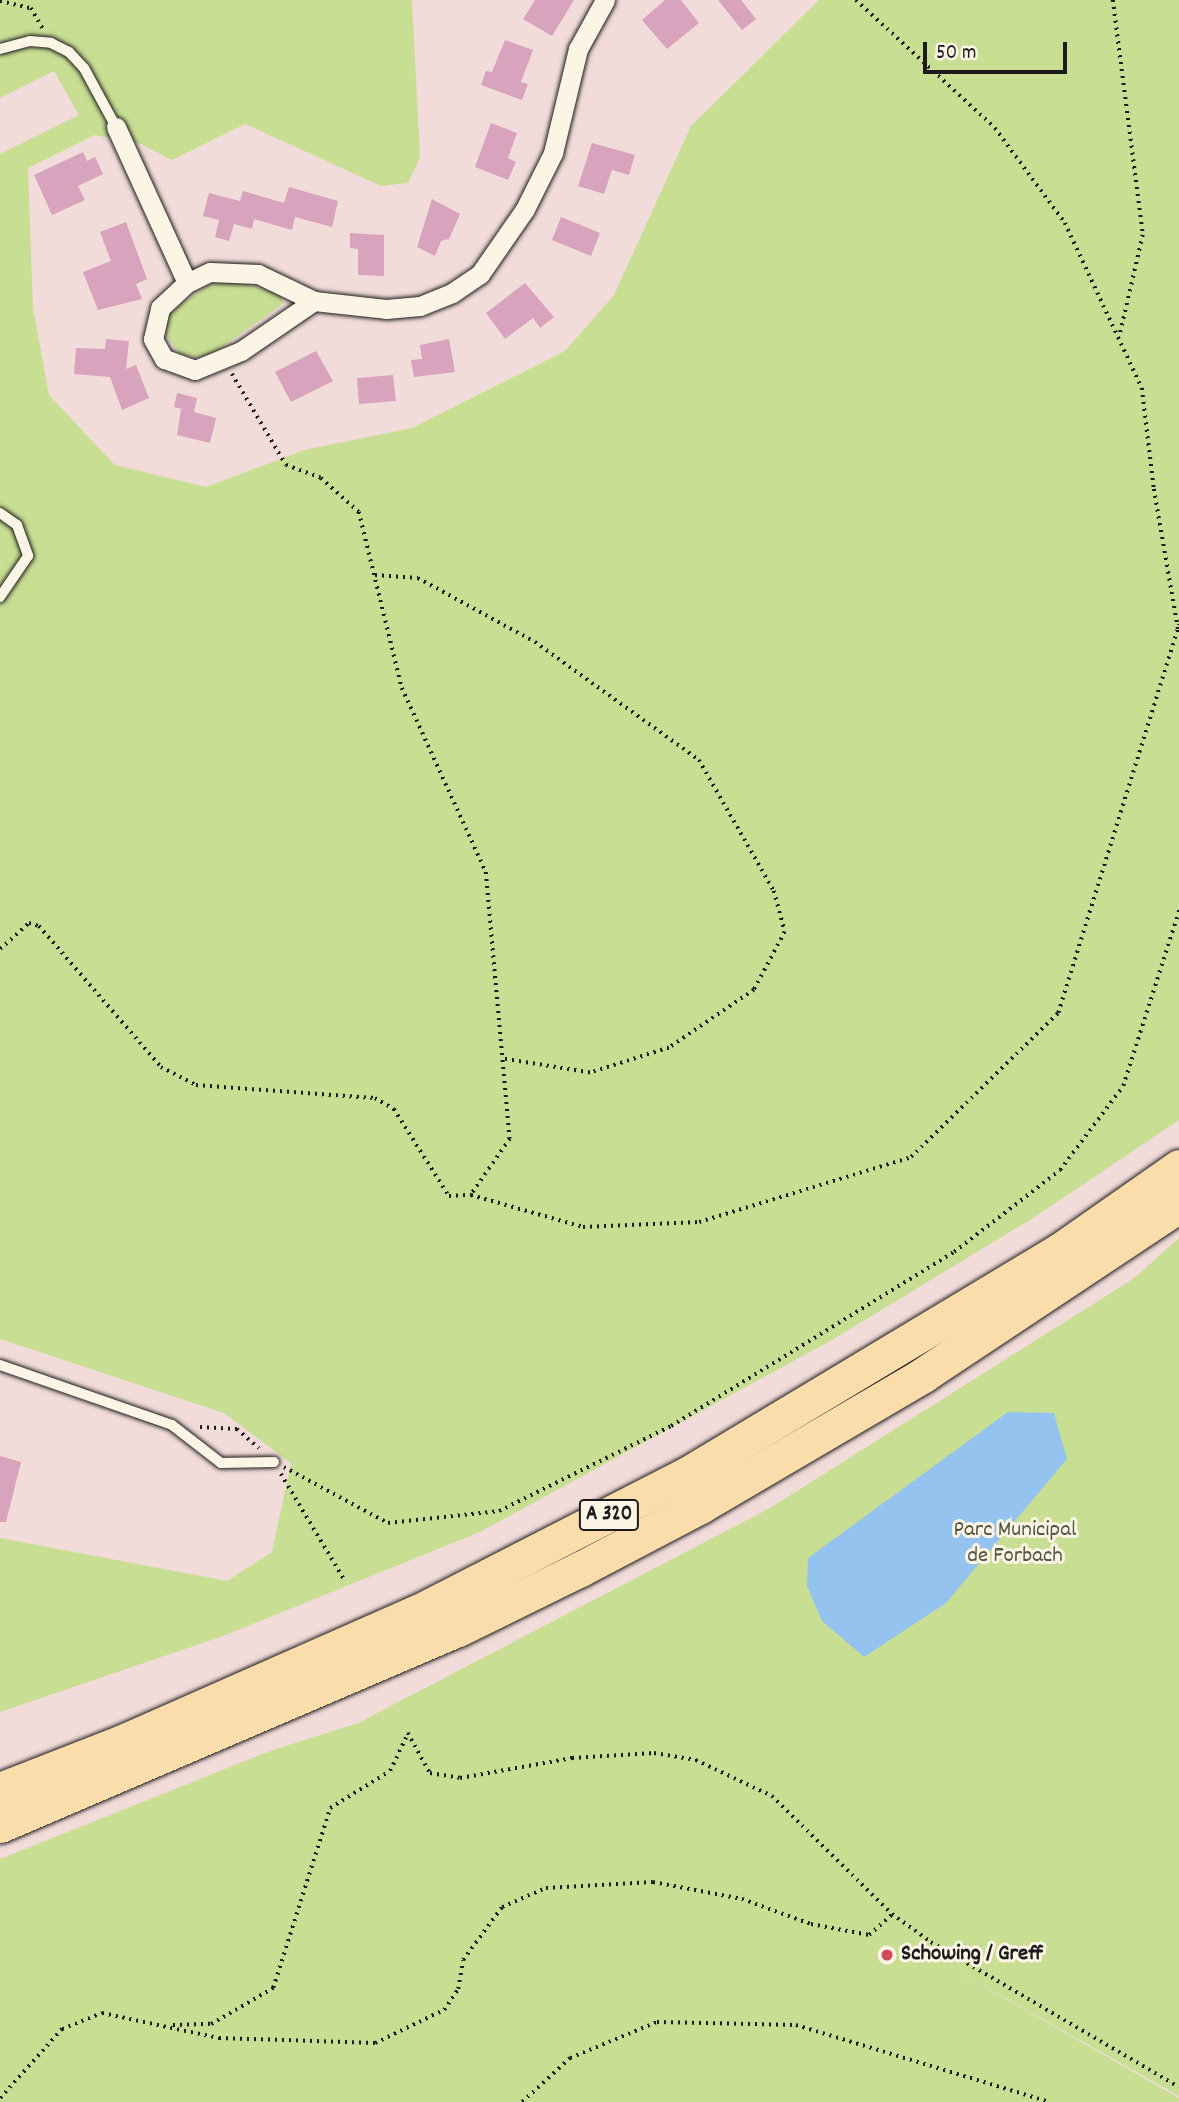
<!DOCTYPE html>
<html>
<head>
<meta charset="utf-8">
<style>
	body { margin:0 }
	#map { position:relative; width:1179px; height:2102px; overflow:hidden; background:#f1dcd9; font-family:Dekko,sans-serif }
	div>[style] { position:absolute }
	.green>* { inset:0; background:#c8de93 }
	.water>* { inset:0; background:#93c3ee }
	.building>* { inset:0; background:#d8a3bc }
	.path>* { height:3.5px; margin-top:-1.75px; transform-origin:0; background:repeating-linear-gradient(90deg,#1c1c1c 0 2px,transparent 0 7px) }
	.roads { filter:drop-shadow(0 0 2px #1c1c1c) drop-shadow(0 0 2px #1c1c1c) }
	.service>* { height:10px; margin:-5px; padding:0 5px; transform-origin:5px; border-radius:5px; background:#fcf5e5 }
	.minor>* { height:19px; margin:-9.5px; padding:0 9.5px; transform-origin:9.5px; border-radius:9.5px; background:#fcf5e5 }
	.motorway>* { height:35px; margin:-17.5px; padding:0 17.5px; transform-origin:17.5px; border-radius:17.5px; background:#fbddab }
	.dots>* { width:19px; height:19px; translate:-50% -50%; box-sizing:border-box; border:4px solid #fcf5e5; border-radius:50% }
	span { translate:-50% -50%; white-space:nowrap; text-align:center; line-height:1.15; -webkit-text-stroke:6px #fcf5e5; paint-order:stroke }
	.shield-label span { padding:2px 5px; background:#fcf5e5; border:2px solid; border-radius:5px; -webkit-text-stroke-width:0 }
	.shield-label { font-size:21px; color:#1c1c1c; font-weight:700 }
	.park-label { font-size:23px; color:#505640 }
	.poi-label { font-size:23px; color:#1c1c1c; font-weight:700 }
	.left { translate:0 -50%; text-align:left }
	.scale { position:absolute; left:923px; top:42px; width:144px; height:32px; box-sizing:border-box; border:4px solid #1c1c1c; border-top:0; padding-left:9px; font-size:21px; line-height:24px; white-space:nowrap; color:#1c1c1c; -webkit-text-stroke:5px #fcf5e5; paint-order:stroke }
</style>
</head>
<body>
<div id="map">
	<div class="green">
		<div style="clip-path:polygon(0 0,412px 0,420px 157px,408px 183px,381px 186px,245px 124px,172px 160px,141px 144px,95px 135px,28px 168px,33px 308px,49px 395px,115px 465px,206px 487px,304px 450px,412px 428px,565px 351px,614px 295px,691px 126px,819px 0,1179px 0,1179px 1120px,1033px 1218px,832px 1340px,480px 1532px,223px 1636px,0 1712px,0 1538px,227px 1581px,272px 1552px,291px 1463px,224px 1413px,0 1339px,0 154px,79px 115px,54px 71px,0 98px)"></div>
		<div style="clip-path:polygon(236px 281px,280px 294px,283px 304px,212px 354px,195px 357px,179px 353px,166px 335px,168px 314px,208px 285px)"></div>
		<div style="clip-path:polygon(1179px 1238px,1179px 2096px,922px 1951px,1179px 2098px,1179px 2102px,0 2102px,0 1859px,270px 1751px,358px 1723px,770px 1508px,1133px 1279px)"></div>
	</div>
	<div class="water">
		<div style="clip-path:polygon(1008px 1412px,1054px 1413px,1067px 1459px,946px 1603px,864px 1657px,822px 1621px,807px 1586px,808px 1558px)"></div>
	</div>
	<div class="building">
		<div style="clip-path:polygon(535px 0,574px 0,552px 36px,523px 19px)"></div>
		<div style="clip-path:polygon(665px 0,681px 0,699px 23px,667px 49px,642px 20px)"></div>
		<div style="clip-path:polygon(718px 0,741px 0,756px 19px,742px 30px)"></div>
		<div style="clip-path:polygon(505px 40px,533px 50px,521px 82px,528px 84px,522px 100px,481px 85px,486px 71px,492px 72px)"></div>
		<div style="clip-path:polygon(491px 123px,517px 133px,508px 158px,516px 162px,508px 180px,475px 167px)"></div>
		<div style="clip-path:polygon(592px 143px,635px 155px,629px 175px,612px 170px,604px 194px,578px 186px)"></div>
		<div style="clip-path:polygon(83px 152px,87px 161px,95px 157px,103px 174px,78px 186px,85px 200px,52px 215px,34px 175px)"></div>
		<div style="clip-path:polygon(289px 187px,338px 201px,332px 227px,295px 217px,292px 230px,254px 219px,252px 229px,234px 224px,229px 241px,215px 237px,219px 220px,203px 216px,209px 193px,240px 201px,243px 191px,284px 203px)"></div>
		<div style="clip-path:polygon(432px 199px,460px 214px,449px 239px,441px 241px,435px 256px,417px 247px)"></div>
		<div style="clip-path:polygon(561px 217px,600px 233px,591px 256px,552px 240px)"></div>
		<div style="clip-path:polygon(126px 222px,147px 279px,136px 284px,142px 299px,98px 310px,83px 272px,111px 261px,100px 232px)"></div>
		<div style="clip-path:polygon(350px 233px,384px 235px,384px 276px,358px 275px,358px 249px,350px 248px)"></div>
		<div style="clip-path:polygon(525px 283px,554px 317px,540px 328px,533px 318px,505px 339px,486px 313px)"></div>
		<div style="clip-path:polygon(106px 339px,129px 341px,126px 369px,136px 365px,149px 398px,122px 410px,110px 377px,74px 374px,76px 348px,105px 349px)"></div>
		<div style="clip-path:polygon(449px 339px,455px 372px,414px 377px,411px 360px,422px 359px,420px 345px)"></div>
		<div style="clip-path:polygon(316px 351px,333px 381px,291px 402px,275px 372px)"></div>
		<div style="clip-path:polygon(393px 375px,396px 401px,359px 404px,357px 378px)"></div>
		<div style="clip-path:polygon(177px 393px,197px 398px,194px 412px,216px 418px,210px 443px,177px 435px,181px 409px,190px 411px,174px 407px)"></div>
		<div style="clip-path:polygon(0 1456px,21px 1462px,6px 1522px,0 1522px)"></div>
	</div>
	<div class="path">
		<div style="left:856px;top:0;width:189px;rotate:42.6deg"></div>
		<div style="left:995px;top:128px;width:118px;rotate:53.6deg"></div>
		<div style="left:1065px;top:223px;width:182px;rotate:65deg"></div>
		<div style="left:1142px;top:388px;width:102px;rotate:83.2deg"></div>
		<div style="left:1154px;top:489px;width:146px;rotate:80.2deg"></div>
		<div style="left:1113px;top:0;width:237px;rotate:82.7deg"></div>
		<div style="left:1143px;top:235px;width:103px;rotate:103deg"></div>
		<div style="left:0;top:1px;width:32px;rotate:13deg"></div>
		<div style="left:31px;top:8px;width:24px;rotate:60deg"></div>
		<div style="left:232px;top:374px;width:106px;rotate:59.3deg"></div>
		<div style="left:286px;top:465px;width:37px;rotate:20deg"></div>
		<div style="left:321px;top:478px;width:51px;rotate:41.8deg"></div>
		<div style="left:359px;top:512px;width:181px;rotate:76.3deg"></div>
		<div style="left:402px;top:688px;width:202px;rotate:65.5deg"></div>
		<div style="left:486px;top:872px;width:268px;rotate:84.9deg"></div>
		<div style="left:510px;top:1139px;width:68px;rotate:124.9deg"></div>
		<div style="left:375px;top:575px;width:43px;rotate:4deg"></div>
		<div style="left:418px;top:578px;width:133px;rotate:28.7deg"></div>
		<div style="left:535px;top:642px;width:202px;rotate:35.7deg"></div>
		<div style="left:699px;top:760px;width:151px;rotate:60.2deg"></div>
		<div style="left:774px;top:891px;width:42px;rotate:75deg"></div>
		<div style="left:785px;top:932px;width:66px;rotate:118.1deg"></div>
		<div style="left:754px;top:990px;width:103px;rotate:145.7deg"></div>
		<div style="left:669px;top:1048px;width:83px;rotate:162.4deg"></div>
		<div style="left:590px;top:1073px;width:87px;rotate:-170.8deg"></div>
		<div style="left:0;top:949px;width:39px;rotate:-42deg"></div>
		<div style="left:29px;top:923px;width:10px;rotate:17deg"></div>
		<div style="left:39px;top:926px;width:186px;rotate:49.1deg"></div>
		<div style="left:161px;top:1067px;width:39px;rotate:27deg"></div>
		<div style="left:196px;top:1085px;width:179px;rotate:4.2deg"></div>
		<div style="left:375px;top:1098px;width:22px;rotate:30deg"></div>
		<div style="left:394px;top:1109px;width:103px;rotate:57.7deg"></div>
		<div style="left:449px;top:1196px;width:22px;rotate:-3deg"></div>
		<div style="left:471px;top:1195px;width:116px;rotate:15.9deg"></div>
		<div style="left:583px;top:1227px;width:116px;rotate:-2.5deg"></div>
		<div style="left:699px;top:1222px;width:222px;rotate:-17deg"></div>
		<div style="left:911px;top:1157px;width:206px;rotate:-44.4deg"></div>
		<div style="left:1058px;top:1013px;width:407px;rotate:-72.7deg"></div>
		<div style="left:200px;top:1427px;width:37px;rotate:3deg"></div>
		<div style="left:237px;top:1429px;width:29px;rotate:41deg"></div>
		<div style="left:284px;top:1467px;width:118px;rotate:28.3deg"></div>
		<div style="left:388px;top:1523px;width:112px;rotate:-6.2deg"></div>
		<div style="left:499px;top:1511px;width:192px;rotate:-26.3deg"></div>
		<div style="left:671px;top:1426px;width:332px;rotate:-31.6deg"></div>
		<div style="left:954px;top:1252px;width:134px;rotate:-37.7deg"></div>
		<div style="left:1060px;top:1170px;width:105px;rotate:-53.1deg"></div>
		<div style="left:1123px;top:1086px;width:185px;rotate:-72.3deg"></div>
		<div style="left:281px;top:1474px;width:125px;rotate:59.1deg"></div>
		<div style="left:408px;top:1733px;width:46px;rotate:61.2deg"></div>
		<div style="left:430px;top:1773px;width:30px;rotate:9deg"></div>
		<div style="left:460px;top:1778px;width:114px;rotate:-10.1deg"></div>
		<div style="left:572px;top:1758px;width:82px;rotate:-3.5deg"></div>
		<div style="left:654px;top:1753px;width:43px;rotate:9.5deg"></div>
		<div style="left:696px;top:1760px;width:84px;rotate:25.3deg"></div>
		<div style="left:772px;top:1796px;width:168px;rotate:44.5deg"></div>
		<div style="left:892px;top:1914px;width:48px;rotate:35.7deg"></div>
		<div style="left:931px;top:1942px;width:287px;rotate:30.3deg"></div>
		<div style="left:173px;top:2025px;width:38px;rotate:-2deg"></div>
		<div style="left:211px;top:2024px;width:72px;rotate:-30.1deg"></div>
		<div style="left:273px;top:1988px;width:189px;rotate:-72.4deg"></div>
		<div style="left:330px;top:1808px;width:70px;rotate:-31.7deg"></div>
		<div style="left:390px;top:1771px;width:42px;rotate:-64.7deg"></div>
		<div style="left:0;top:2098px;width:93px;rotate:-48.1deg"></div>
		<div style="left:62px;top:2029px;width:43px;rotate:-21.8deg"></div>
		<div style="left:102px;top:2013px;width:120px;rotate:12.1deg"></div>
		<div style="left:219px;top:2038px;width:156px;rotate:1.8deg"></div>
		<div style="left:375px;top:2043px;width:76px;rotate:-25.6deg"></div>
		<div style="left:444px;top:2010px;width:25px;rotate:-56deg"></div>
		<div style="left:458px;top:1989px;width:29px;rotate:-80deg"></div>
		<div style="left:463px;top:1960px;width:66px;rotate:-53.7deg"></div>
		<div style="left:502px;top:1907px;width:48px;rotate:-23.4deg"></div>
		<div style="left:546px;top:1888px;width:107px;rotate:-3.2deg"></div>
		<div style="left:653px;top:1882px;width:91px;rotate:10.8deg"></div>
		<div style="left:742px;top:1899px;width:73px;rotate:19.9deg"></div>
		<div style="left:811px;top:1924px;width:59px;rotate:10.7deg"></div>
		<div style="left:869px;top:1935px;width:31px;rotate:-42deg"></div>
		<div style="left:522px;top:2102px;width:65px;rotate:-42.5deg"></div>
		<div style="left:570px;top:2058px;width:94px;rotate:-22.5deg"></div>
		<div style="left:657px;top:2022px;width:139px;rotate:1.2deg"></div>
		<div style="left:796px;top:2025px;width:265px;rotate:16.9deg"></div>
	</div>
	<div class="roads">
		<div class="service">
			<div style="left:0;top:49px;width:31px;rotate:-15deg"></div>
			<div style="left:30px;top:41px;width:21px;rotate:5deg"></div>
			<div style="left:51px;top:43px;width:20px;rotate:27deg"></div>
			<div style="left:69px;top:52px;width:22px;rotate:47deg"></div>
			<div style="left:84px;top:68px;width:67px;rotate:61.5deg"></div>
			<div style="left:0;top:513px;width:21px;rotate:35deg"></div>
			<div style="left:17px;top:525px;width:33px;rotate:70deg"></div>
			<div style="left:28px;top:556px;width:50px;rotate:124.3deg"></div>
			<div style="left:0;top:1365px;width:182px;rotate:19.2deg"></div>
			<div style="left:172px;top:1425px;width:62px;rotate:37.8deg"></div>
			<div style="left:221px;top:1463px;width:53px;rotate:-1.1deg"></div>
		</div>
		<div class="minor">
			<div style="left:116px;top:127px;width:171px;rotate:65.5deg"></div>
			<div style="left:314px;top:301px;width:88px;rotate:145.6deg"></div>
			<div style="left:241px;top:351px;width:50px;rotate:157.6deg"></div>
			<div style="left:195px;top:370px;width:33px;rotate:-160deg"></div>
			<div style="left:164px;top:359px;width:23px;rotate:-119deg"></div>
			<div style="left:153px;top:339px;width:32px;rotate:-77deg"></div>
			<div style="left:160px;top:308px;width:37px;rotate:-43deg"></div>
			<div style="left:187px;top:283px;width:25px;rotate:-26deg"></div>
			<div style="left:210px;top:272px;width:48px;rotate:2.4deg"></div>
			<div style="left:258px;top:274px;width:62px;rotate:25.7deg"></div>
			<div style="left:314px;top:301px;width:72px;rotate:6.3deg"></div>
			<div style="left:386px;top:309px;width:34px;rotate:-5deg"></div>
			<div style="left:420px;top:306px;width:35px;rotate:-22deg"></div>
			<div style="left:452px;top:293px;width:34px;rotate:-34deg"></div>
			<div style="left:480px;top:274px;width:79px;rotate:-55.3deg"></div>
			<div style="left:525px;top:209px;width:63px;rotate:-63.4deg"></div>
			<div style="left:553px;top:153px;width:107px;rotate:-76.5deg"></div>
			<div style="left:578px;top:49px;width:56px;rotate:-61.1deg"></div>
		</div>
		<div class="motorway">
			<div style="left:0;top:1790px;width:134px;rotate:-21.4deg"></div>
			<div style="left:125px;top:1741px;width:320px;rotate:-23.8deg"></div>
			<div style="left:418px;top:1612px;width:301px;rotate:-27.1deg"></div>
			<div style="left:686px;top:1475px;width:435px;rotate:-31deg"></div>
			<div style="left:1059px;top:1251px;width:146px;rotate:-35deg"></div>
			<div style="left:0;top:1825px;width:498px;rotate:-23.2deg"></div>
			<div style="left:458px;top:1629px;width:136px;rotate:-26.2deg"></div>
			<div style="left:580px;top:1569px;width:136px;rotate:-27.7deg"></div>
			<div style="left:700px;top:1506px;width:259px;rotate:-30.4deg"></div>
			<div style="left:923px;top:1375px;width:307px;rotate:-33.6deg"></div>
		</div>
	</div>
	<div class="dots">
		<div style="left:887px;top:1955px;background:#d1495b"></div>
	</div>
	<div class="shield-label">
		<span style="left:609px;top:1515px">A 320</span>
	</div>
	<div class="park-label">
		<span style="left:1015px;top:1544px">Parc Municipal<br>de Forbach</span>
	</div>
	<div class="poi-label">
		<span class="left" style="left:901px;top:1955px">Schowing / Greff</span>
	</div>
	<div class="scale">50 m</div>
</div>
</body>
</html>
